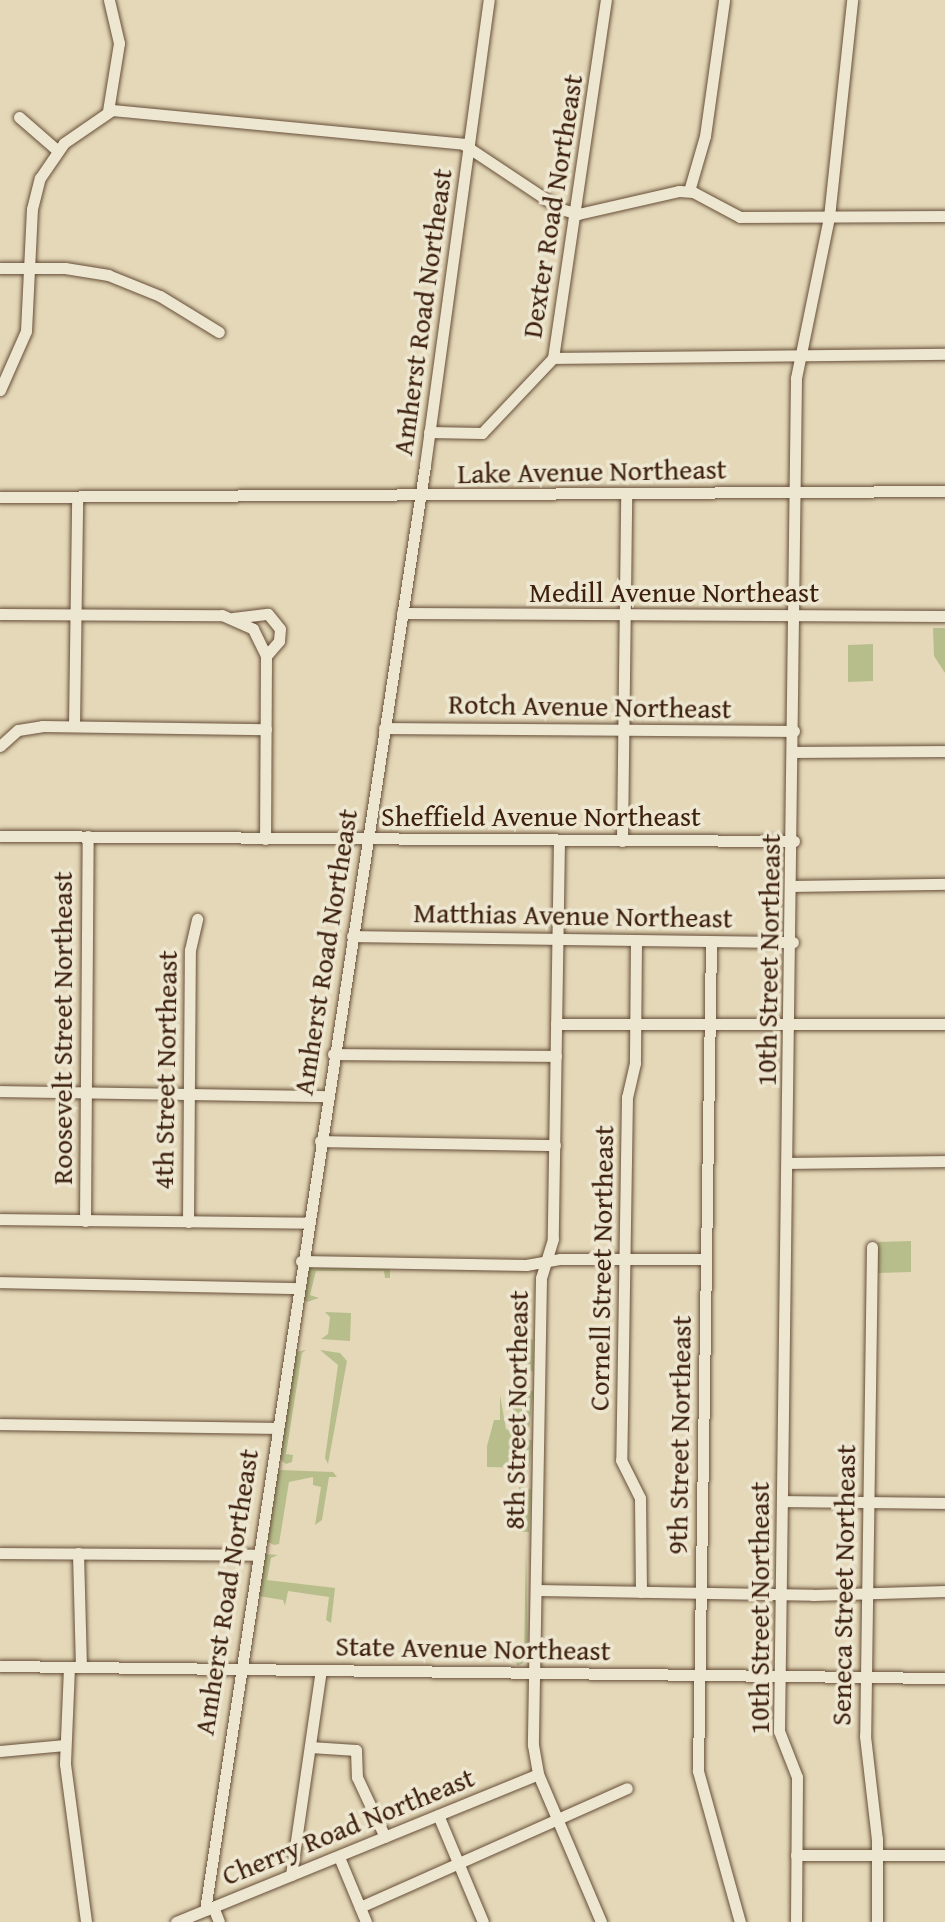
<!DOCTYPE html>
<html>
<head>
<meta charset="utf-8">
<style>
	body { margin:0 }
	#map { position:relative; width:945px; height:1922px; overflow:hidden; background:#e4d8b8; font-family:"Gentium Book Plus",serif }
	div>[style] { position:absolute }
	.green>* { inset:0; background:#b7be8c }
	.roads { filter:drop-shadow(0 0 2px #674e38) drop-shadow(0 0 2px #674e38) }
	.minor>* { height:11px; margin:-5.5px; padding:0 5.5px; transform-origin:5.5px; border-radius:5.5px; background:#ede6d1 }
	span { translate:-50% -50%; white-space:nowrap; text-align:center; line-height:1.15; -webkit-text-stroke:7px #ede6d1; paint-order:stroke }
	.street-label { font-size:28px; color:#3d200d }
</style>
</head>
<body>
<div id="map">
	<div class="green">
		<div style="clip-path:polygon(933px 628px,945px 628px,945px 673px,934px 656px)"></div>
		<div style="clip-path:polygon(873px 644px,873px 681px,848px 682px,848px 645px)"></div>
		<div style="clip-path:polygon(911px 1241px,911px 1272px,878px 1273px,878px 1242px)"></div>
		<div style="clip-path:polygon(308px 1268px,390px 1269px,390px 1278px,385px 1278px,384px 1271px,316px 1271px,310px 1295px,319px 1298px,307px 1302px,303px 1299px)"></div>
		<div style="clip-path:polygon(325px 1312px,351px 1313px,350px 1341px,321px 1339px,328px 1334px,330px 1317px)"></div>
		<div style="clip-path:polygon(524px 1334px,533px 1340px,533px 1372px,513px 1358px,515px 1342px)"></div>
		<div style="clip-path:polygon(306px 1350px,302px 1353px,286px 1454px,293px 1455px,292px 1462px,286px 1464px,278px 1458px,295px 1352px)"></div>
		<div style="clip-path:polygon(320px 1350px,340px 1353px,347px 1361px,328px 1464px,325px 1458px,338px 1365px)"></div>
		<div style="clip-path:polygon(513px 1372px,533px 1392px,529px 1431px,518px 1430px,512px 1422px)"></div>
		<div style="clip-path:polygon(500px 1395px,506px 1429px,532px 1441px,529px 1468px,487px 1467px,487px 1446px,494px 1420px,500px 1420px)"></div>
		<div style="clip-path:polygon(281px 1470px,333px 1472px,337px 1477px,329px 1477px,322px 1520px,315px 1525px,321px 1487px,313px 1485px,313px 1477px,289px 1482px,279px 1544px,274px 1545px,266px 1541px,276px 1473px)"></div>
		<div style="clip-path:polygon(519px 1487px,531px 1489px,529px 1532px,518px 1532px)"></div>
		<div style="clip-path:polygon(526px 1542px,528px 1661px,517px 1666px,516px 1661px,524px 1657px)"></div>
		<div style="clip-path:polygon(264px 1554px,278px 1555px,271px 1558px,267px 1580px,335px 1588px,331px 1623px,326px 1620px,329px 1597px,288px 1591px,285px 1606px,283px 1600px,258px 1596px)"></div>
	</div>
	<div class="roads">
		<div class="minor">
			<div style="left:108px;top:111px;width:69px;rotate:-80.8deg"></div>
			<div style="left:119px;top:43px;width:44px;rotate:-103.1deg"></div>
			<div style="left:19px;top:117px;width:50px;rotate:41deg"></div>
			<div style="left:689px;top:191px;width:57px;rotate:-73.8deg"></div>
			<div style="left:705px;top:136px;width:137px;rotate:-82deg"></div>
			<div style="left:0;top:268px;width:65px"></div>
			<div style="left:65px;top:268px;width:44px;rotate:9.2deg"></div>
			<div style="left:108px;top:275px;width:56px;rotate:22deg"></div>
			<div style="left:160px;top:296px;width:69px;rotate:31.4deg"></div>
			<div style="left:553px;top:358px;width:392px;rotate:-0.6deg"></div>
			<div style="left:0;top:390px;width:64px;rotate:-66.2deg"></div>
			<div style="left:26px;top:331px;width:122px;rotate:-87.2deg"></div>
			<div style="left:32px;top:209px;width:32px;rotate:-76deg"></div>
			<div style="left:40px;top:178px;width:42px;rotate:-55.6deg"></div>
			<div style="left:64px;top:143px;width:58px;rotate:-34.5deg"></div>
			<div style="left:112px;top:110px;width:353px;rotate:5.5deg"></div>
			<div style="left:463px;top:144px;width:118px;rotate:33.6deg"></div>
			<div style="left:561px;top:209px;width:18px;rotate:16deg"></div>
			<div style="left:578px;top:214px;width:104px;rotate:-12.8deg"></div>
			<div style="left:679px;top:191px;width:14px;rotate:4deg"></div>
			<div style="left:693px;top:192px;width:53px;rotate:28deg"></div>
			<div style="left:740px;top:217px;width:205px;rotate:-0.3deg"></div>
			<div style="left:429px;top:432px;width:53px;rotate:1.1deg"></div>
			<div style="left:482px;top:433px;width:103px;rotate:-46.6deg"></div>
			<div style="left:553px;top:358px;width:362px;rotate:-81.6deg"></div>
			<div style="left:0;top:497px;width:945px;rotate:-0.36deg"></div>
			<div style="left:402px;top:613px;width:543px;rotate:0.32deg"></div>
			<div style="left:0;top:614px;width:222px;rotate:0.3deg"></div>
			<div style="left:222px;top:615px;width:34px;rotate:24deg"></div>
			<div style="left:253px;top:629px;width:30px;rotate:64deg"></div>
			<div style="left:233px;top:618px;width:35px;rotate:-7deg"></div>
			<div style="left:268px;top:614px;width:19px;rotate:51deg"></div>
			<div style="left:280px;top:629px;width:12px;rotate:95deg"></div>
			<div style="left:279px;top:641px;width:20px;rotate:131deg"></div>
			<div style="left:266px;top:656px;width:183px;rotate:90.3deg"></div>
			<div style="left:74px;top:726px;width:229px;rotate:-89.2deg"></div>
			<div style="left:384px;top:728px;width:410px;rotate:0.4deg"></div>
			<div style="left:0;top:746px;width:24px;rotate:-42deg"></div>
			<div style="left:18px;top:730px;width:24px;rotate:-9deg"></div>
			<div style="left:42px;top:726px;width:224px;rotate:0.8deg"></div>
			<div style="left:794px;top:752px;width:151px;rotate:-0.4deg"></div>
			<div style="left:0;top:836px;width:794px;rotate:0.36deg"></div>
			<div style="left:559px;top:840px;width:399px;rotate:90.9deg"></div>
			<div style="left:553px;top:1239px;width:41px;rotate:107.1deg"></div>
			<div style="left:541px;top:1278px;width:467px;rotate:91deg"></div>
			<div style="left:533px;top:1745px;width:29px;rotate:80deg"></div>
			<div style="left:538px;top:1774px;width:161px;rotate:66.9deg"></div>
			<div style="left:622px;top:841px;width:346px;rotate:-89.3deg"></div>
			<div style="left:794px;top:886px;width:151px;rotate:-0.8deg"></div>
			<div style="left:352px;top:936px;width:441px;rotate:0.8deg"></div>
			<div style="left:636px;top:941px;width:122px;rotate:90.5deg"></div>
			<div style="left:635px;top:1063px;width:35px;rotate:103deg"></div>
			<div style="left:627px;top:1097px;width:363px;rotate:90.9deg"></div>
			<div style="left:621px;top:1460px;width:42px;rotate:63.4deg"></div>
			<div style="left:640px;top:1498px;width:94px;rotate:89.4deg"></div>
			<div style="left:711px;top:942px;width:829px;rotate:90.9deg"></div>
			<div style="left:698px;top:1771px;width:157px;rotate:74.5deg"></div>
			<div style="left:556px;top:1024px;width:389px"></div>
			<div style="left:333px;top:1054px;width:223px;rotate:0.5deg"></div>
			<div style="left:0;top:1091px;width:327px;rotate:0.9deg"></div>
			<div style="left:320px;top:1141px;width:235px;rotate:1deg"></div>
			<div style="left:789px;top:1163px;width:156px;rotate:-0.7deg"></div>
			<div style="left:0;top:1219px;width:307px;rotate:0.7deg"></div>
			<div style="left:85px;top:1221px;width:385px;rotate:-89.6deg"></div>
			<div style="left:188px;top:1222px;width:272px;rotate:-89.6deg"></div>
			<div style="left:190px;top:950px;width:32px;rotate:-77deg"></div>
			<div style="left:872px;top:1247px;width:489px;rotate:90.8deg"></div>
			<div style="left:865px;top:1736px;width:104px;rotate:83.4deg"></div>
			<div style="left:877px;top:1839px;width:83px;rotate:90deg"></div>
			<div style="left:301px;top:1261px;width:225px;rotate:1deg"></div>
			<div style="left:526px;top:1265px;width:35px;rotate:-10deg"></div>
			<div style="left:560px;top:1259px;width:145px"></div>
			<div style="left:0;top:1282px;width:297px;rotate:1.2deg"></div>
			<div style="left:0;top:1424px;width:275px;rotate:0.8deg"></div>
			<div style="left:782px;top:1501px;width:163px;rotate:0.7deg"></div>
			<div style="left:0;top:1553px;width:256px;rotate:0.4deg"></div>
			<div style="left:78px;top:1553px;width:114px;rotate:88.5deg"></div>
			<div style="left:537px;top:1590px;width:276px;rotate:1deg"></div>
			<div style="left:813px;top:1595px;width:132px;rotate:-1.7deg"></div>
			<div style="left:0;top:1666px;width:945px;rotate:0.73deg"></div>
			<div style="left:69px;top:1667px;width:97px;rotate:92.4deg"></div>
			<div style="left:65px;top:1764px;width:159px;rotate:82.4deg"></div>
			<div style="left:310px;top:1747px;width:46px;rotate:3.7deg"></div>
			<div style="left:356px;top:1750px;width:27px;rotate:88deg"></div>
			<div style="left:357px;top:1777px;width:66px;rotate:65deg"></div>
			<div style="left:0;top:1751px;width:65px;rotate:-5.3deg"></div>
			<div style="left:438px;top:1815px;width:116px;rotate:67.2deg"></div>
			<div style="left:796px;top:1855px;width:149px"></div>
			<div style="left:339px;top:1857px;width:70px;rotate:67.4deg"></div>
			<div style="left:291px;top:1875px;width:207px;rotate:-81.7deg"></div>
			<div style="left:213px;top:1907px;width:16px;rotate:68deg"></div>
			<div style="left:360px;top:1907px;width:292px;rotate:-24deg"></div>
			<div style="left:205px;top:1910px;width:1462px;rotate:-81.34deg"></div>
			<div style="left:425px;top:465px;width:469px;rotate:-82.2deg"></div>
			<div style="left:176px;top:1922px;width:391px;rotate:-22.2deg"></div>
			<div style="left:796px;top:1922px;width:145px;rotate:-89.6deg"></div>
			<div style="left:797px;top:1777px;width:49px;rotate:-111.4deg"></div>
			<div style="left:779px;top:1731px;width:1353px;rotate:-89.28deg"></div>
			<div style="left:796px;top:378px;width:164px;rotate:-78.4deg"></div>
			<div style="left:829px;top:217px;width:218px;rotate:-83.9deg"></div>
		</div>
	</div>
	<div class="street-label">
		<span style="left:552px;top:206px;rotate:-81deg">Dexter Road Northeast</span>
		<span style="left:422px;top:312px;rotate:-82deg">Amherst Road Northeast</span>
		<span style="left:592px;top:471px;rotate:-1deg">Lake Avenue Northeast</span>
		<span style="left:674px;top:592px">Medill Avenue Northeast</span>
		<span style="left:590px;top:706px;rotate:1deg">Rotch Avenue Northeast</span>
		<span style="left:541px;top:816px">Sheffield Avenue Northeast</span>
		<span style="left:573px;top:915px;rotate:1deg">Matthias Avenue Northeast</span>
		<span style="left:325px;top:952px;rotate:-81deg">Amherst Road Northeast</span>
		<span style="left:768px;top:960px;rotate:-89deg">10th Street Northeast</span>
		<span style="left:62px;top:1028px;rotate:-90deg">Roosevelt Street Northeast</span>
		<span style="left:165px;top:1070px;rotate:-89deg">4th Street Northeast</span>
		<span style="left:601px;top:1268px;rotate:-89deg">Cornell Street Northeast</span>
		<span style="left:516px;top:1410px;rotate:-89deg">8th Street Northeast</span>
		<span style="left:679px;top:1435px;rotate:-89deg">9th Street Northeast</span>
		<span style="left:843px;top:1585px;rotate:-89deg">Seneca Street Northeast</span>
		<span style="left:226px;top:1592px;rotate:-81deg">Amherst Road Northeast</span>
		<span style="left:759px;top:1608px;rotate:-90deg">10th Street Northeast</span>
		<span style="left:473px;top:1648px;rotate:1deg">State Avenue Northeast</span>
		<span style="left:348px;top:1826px;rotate:-22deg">Cherry Road Northeast</span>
	</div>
</div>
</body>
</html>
